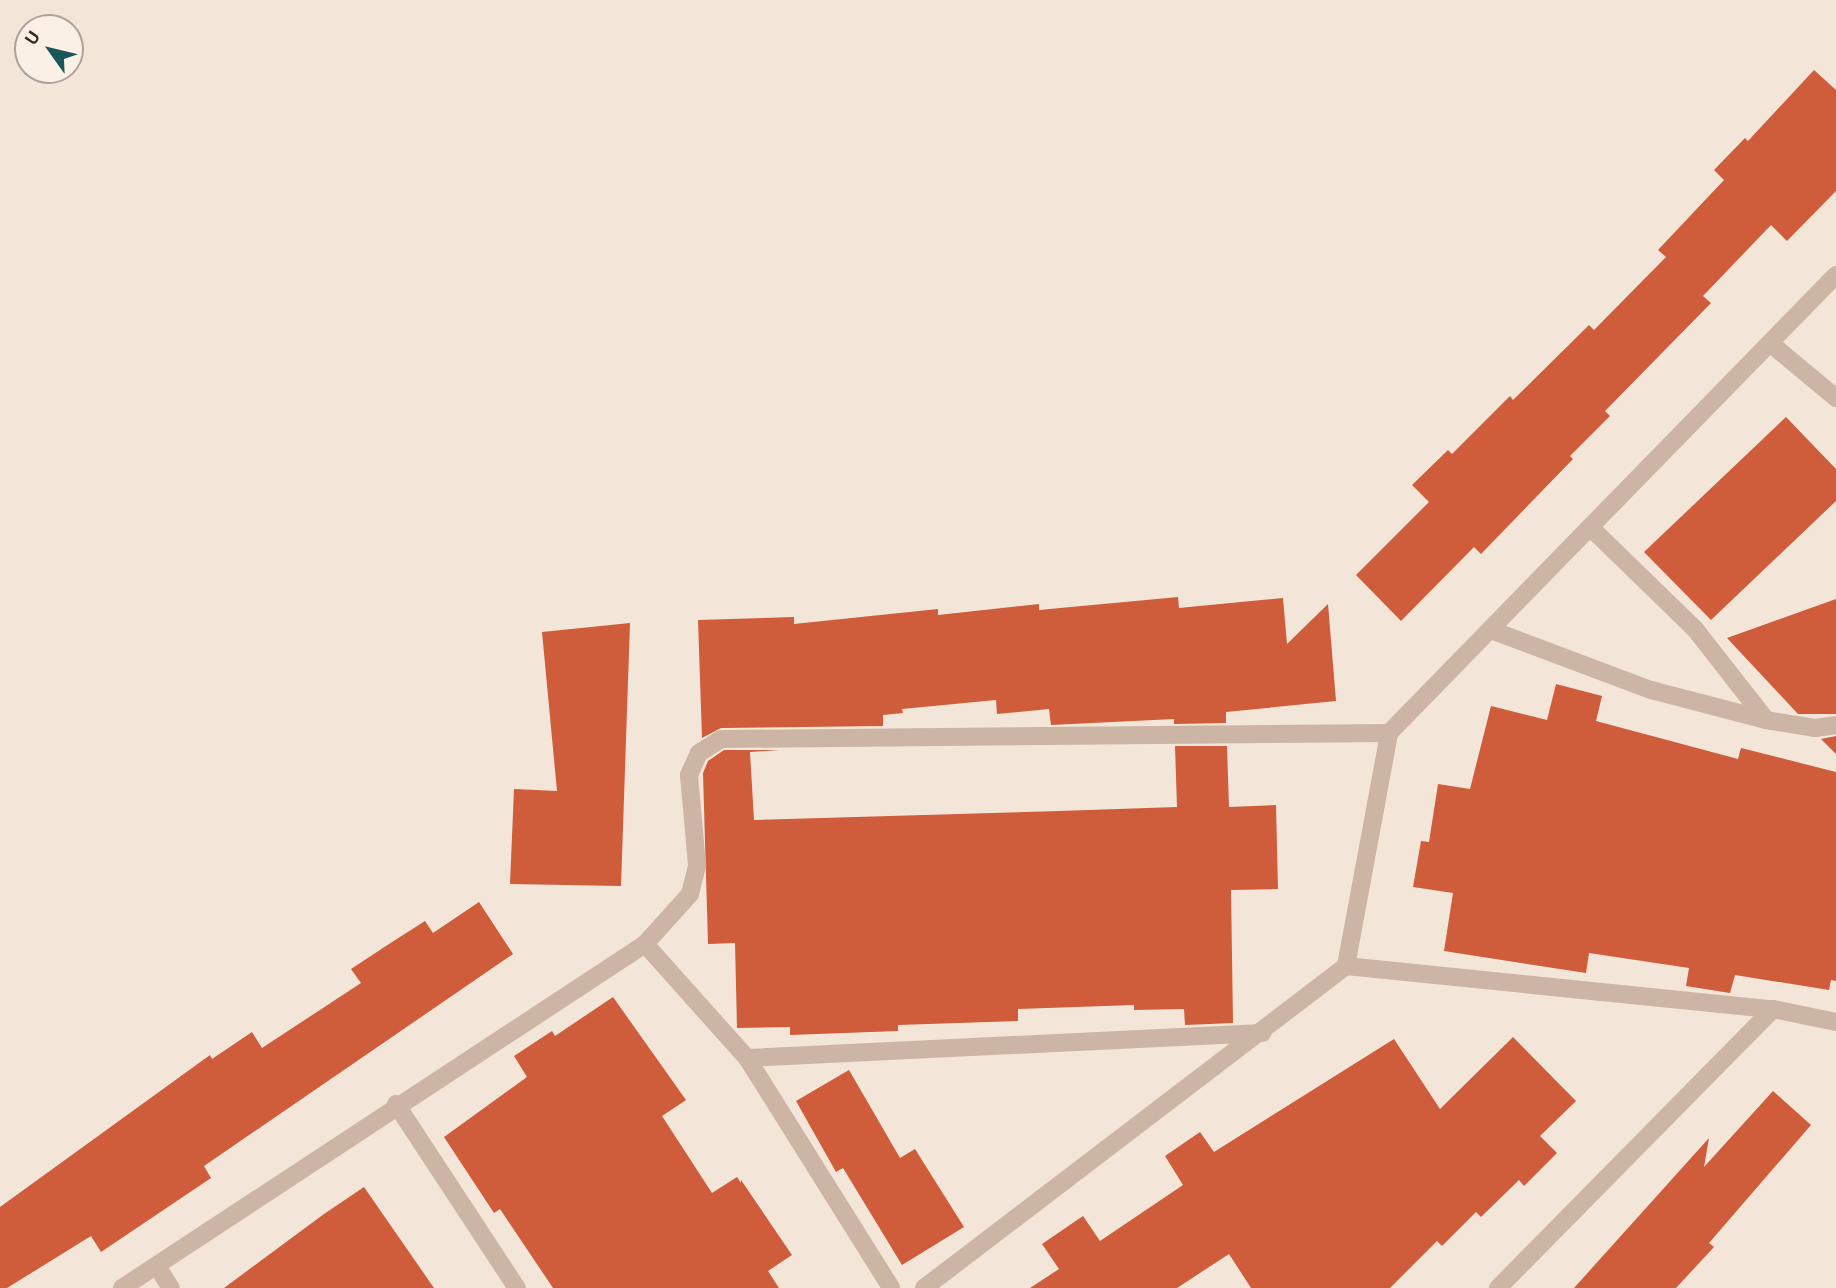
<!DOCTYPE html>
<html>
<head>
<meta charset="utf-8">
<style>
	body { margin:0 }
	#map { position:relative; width:1836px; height:1288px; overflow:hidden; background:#f3e6d8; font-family:"Alegreya Sans",sans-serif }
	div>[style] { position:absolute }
	.building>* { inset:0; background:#cf5c3a }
	.street>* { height:18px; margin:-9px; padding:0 9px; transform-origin:9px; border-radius:9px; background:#ccb5a4 }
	span { translate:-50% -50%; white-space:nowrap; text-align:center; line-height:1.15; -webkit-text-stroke:6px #fbf0e5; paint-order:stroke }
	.north { position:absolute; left:14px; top:14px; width:70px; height:70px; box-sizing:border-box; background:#fbf0e5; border:2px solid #ada199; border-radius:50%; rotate:304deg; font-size:19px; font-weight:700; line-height:28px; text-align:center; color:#372b26 }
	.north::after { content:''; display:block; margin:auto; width:24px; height:32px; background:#18585b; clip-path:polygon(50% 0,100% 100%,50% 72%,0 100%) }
</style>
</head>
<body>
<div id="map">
	<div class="building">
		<div style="clip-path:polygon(1814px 70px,1836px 90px,1836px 191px,1787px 241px,1771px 225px,1703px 296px,1711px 303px,1605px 411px,1610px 416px,1570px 456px,1573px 459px,1481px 554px,1474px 547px,1401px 621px,1356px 575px,1429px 502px,1412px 485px,1448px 450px,1452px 454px,1510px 396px,1513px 400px,1589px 325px,1594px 330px,1666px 257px,1658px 250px,1724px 180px,1714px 170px,1745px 138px,1748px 141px)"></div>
		<div style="clip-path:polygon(1786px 417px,1836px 469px,1836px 501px,1711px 620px,1644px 552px)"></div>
		<div style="clip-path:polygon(1178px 597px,1179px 608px,1283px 598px,1287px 644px,1328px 604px,1336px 701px,1226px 712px,1226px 723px,1174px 724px,1174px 719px,1051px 725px,1049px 709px,997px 714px,996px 700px,902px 709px,903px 713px,883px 715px,883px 726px,721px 728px,702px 738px,698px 620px,794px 617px,794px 624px,938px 609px,938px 615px,1039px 604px,1039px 610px)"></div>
		<div style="clip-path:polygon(1836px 599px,1836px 714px,1798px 714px,1727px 638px)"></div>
		<div style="clip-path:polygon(630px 623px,621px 886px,510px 884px,514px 789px,557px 791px,542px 632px)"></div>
		<div style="clip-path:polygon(1556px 684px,1602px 696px,1596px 721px,1738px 759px,1741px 748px,1836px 772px,1836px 981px,1831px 980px,1829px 990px,1735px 975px,1730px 993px,1686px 986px,1689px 968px,1589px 953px,1586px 973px,1444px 951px,1453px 893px,1413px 887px,1421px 841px,1429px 842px,1438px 784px,1470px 789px,1491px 706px,1547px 720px)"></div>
		<div style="clip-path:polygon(1836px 736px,1836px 754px,1821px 739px)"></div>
		<div style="clip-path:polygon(1175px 746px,1227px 746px,1229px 807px,1276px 805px,1278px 889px,1231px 890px,1233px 1023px,1185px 1025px,1184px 1009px,1134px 1010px,1134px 1005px,1018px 1009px,1018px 1021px,898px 1025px,898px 1031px,790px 1035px,790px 1027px,737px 1028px,735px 943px,708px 944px,703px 773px,708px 761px,724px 750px,779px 750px,750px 752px,754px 820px,1059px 811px,1177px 807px)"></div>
		<div style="clip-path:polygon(479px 902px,513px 954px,204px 1166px,211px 1178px,101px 1252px,91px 1236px,7px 1288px,0 1288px,0 1207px,210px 1055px,212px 1059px,252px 1032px,262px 1048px,361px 983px,351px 969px,389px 944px,425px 921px,433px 933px)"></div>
		<div style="clip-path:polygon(613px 997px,686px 1100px,662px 1116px,712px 1193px,737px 1177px,741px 1183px,741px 1180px,792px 1255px,768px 1271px,779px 1288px,553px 1288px,500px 1209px,494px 1213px,444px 1137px,527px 1077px,514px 1056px,552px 1031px,555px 1036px)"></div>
		<div style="clip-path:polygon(1513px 1037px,1576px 1101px,1540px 1136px,1557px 1153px,1524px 1186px,1519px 1180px,1481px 1217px,1476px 1212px,1442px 1246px,1437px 1241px,1390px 1288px,1251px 1288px,1229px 1254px,1177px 1288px,1030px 1288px,1059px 1269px,1042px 1244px,1083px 1216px,1100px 1241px,1183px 1185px,1165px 1156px,1200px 1132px,1214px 1152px,1394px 1039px,1440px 1109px)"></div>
		<div style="clip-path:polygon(849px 1070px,900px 1158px,915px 1149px,964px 1227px,902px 1265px,843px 1168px,836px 1172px,796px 1101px)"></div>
		<div style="clip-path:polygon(1773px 1091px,1811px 1125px,1709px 1243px,1714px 1247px,1676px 1288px,1574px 1288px,1709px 1138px,1704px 1167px)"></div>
		<div style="clip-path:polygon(364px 1187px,434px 1288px,224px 1288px,324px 1214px)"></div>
	</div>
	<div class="street">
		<div style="left:1771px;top:344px;width:85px;rotate:39.7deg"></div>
		<div style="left:1590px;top:527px;width:146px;rotate:44.2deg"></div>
		<div style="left:1695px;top:629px;width:115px;rotate:52deg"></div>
		<div style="left:1491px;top:630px;width:171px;rotate:20.6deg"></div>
		<div style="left:1651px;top:690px;width:119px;rotate:14.6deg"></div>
		<div style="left:1766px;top:720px;width:50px;rotate:9.3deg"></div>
		<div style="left:1815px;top:728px;width:21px;rotate:-8deg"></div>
		<div style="left:645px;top:944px;width:153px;rotate:48.2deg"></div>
		<div style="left:747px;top:1058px;width:271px;rotate:57.9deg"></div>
		<div style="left:1346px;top:966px;width:429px;rotate:5.8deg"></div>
		<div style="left:1773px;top:1009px;width:64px;rotate:11.7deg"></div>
		<div style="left:747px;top:1058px;width:516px;rotate:-2.78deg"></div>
		<div style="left:396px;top:1104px;width:220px;rotate:56.7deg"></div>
		<div style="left:157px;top:1266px;width:26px;rotate:58deg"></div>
		<div style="left:122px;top:1288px;width:626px;rotate:-33.33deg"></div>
		<div style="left:645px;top:944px;width:67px;rotate:-48deg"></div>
		<div style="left:690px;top:894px;width:30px;rotate:-76deg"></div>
		<div style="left:697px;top:865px;width:90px;rotate:-95.1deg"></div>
		<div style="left:689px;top:775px;width:24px;rotate:-66deg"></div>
		<div style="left:699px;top:753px;width:26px;rotate:-32deg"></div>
		<div style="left:721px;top:739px;width:668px;rotate:-0.51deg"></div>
		<div style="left:924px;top:1288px;width:531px;rotate:-37.34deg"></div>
		<div style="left:1346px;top:966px;width:237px;rotate:-79.5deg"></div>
		<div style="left:1389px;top:733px;width:640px;rotate:-45.7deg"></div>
		<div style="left:1498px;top:1288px;width:392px;rotate:-45.4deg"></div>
	</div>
	<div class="north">U</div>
</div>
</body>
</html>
